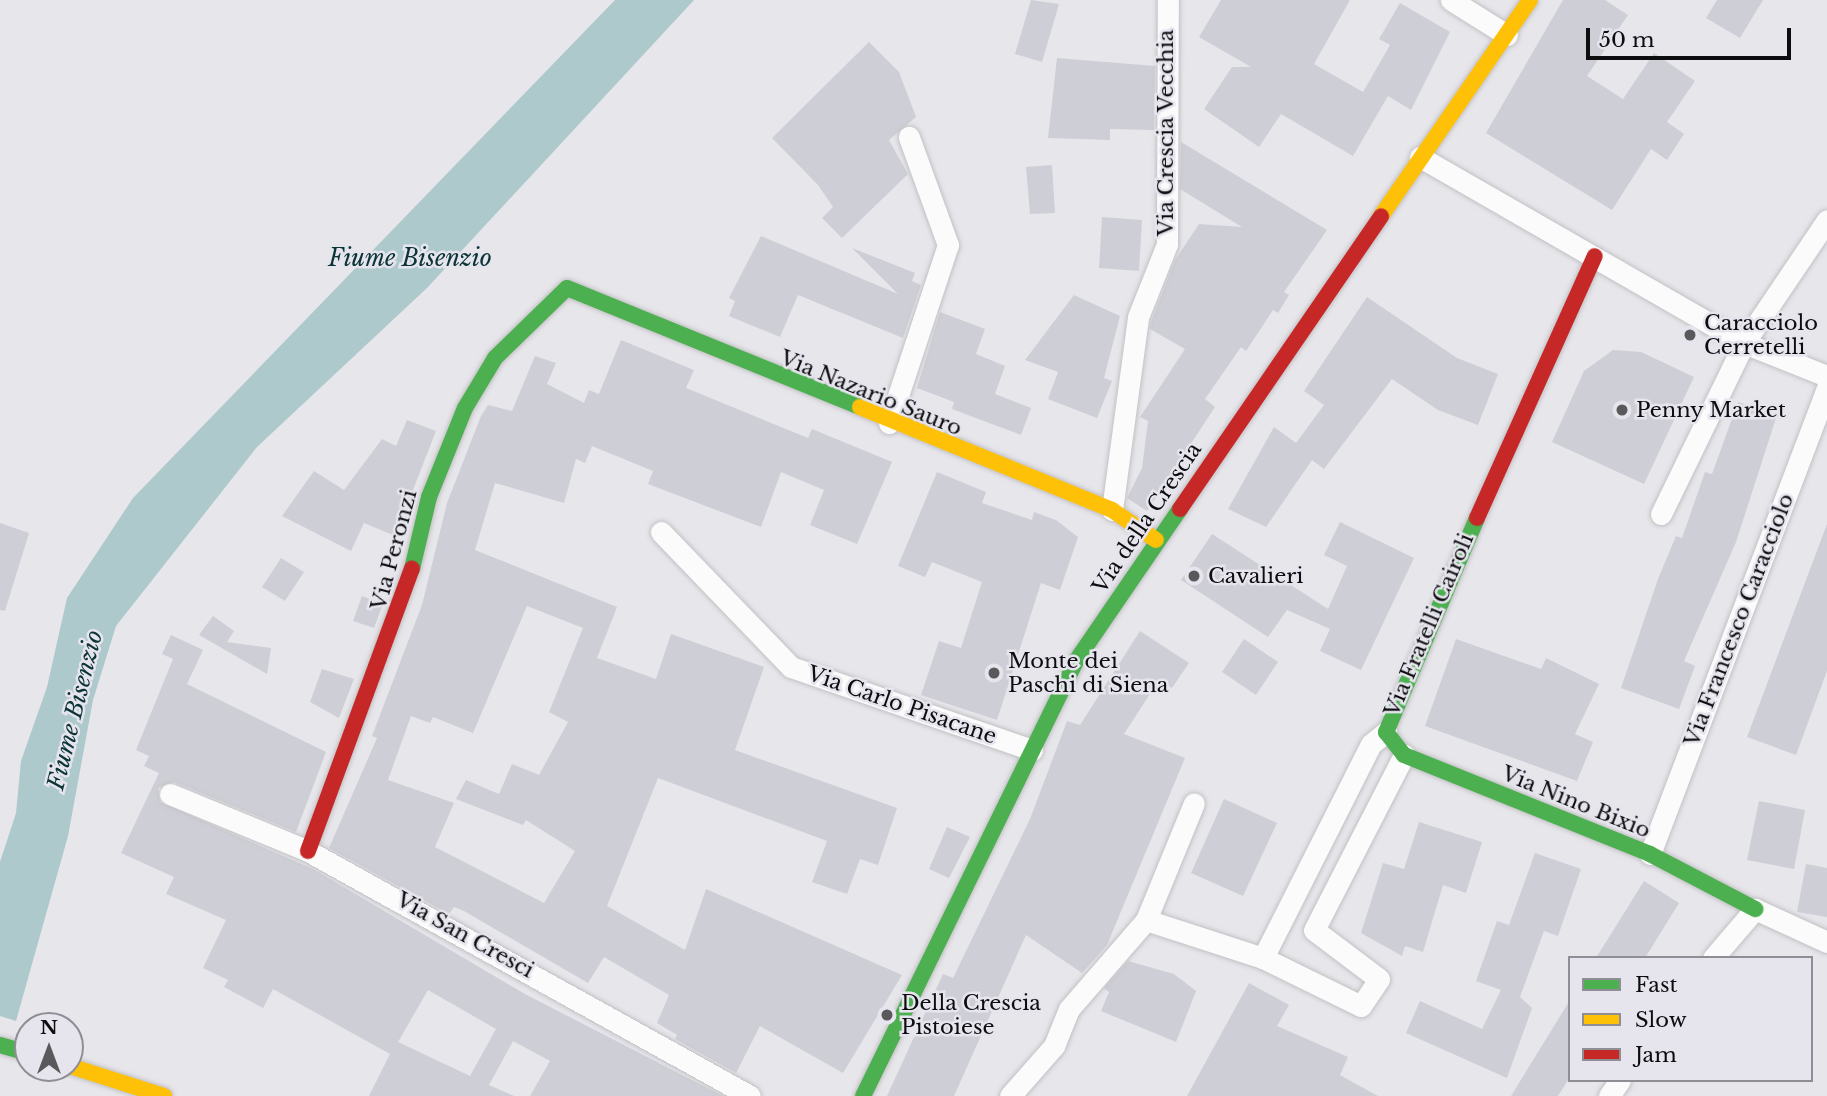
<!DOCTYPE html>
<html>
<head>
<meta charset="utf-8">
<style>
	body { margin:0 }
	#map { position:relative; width:1827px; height:1096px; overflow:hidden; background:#e7e6eb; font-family:"Libre Baskerville",serif }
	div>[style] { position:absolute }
	.water>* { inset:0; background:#adc9cc }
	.building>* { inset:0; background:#ceced6 }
	.roads { filter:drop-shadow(0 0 2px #c2c1c4) drop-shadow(0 0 2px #c2c1c4) }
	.street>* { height:21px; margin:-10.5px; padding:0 10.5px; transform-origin:10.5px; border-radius:10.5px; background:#fbfbfc }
	.fast>* { height:16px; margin:-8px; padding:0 8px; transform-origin:8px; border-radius:8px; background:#4caf50 }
	.slow>* { height:16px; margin:-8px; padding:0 8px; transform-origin:8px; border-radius:8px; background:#ffc107 }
	.jam>* { height:16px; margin:-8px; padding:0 8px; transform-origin:8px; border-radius:8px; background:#c62828 }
	.dots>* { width:19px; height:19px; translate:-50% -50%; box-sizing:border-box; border:4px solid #e6e4ed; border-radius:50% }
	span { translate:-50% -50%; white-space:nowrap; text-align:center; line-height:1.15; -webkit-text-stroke:5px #e6e4ed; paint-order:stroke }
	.street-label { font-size:21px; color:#0d0d0f }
	.poi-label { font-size:21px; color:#0d0d0f }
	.left { translate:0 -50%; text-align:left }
	.water-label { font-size:23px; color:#0a3436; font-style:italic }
	.legend { position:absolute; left:1568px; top:956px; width:245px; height:126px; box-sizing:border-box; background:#e6e4ed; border:2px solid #8f8e94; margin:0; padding:9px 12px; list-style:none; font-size:21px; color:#0d0d0f }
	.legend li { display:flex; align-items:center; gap:14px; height:35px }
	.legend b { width:35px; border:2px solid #8f8e94 }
	.north { position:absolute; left:14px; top:1012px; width:70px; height:70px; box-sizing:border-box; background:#e6e4ed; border:2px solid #8f8e94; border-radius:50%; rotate:0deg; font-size:19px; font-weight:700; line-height:28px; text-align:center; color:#0d0d0f }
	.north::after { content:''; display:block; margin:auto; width:24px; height:32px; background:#59595c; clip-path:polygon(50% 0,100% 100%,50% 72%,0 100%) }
	.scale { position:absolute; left:1586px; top:28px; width:205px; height:32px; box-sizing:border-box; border:4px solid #0d0d0f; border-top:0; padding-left:9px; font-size:21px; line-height:24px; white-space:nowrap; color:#0d0d0f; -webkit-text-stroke:5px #e6e4ed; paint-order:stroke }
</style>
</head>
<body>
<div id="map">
	<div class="water">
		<div style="clip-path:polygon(615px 0,694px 0,428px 287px,257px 447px,116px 626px,93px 700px,68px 836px,16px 1021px,0 1016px,0 862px,16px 813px,21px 761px,47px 687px,67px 598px,133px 498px)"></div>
	</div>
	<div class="building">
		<div style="clip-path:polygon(1031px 0,1059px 4px,1042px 62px,1015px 54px)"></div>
		<div style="clip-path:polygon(1221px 0,1350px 0,1314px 64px,1363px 92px,1390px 45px,1379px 39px,1400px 3px,1450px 32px,1411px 110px,1388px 96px,1353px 156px,1281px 114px,1259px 147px,1204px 109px,1232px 67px,1251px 67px,1199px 37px)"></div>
		<div style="clip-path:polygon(1563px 0,1605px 0,1628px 15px,1587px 76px,1623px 99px,1654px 53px,1695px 81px,1667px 122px,1684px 134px,1667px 160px,1651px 149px,1612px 210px,1486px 133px)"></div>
		<div style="clip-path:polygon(1717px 0,1763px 0,1740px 38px,1706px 18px)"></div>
		<div style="clip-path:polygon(869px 42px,899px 72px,916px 117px,889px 140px,908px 174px,842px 238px,822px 218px,833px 207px,818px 185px,772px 138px)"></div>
		<div style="clip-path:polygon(1057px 58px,1155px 66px,1154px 130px,1110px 129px,1110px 140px,1048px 138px)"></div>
		<div style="clip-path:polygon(1181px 142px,1327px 230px,1284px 292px,1289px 295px,1278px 313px,1273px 310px,1246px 351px,1241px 347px,1205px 399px,1215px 407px,1147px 511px,1127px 498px,1142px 468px,1148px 421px,1140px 417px,1185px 349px,1150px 329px,1151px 322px,1175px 260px,1199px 224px,1242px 227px,1180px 189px)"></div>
		<div style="clip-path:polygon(1052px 165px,1055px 213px,1030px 214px,1026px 167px)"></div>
		<div style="clip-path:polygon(1102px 217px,1142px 220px,1139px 271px,1099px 268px)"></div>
		<div style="clip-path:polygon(761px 236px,898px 294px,852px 248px,915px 273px,912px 281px,921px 285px,903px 338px,798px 295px,780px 337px,729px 316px,735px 301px,729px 298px)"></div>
		<div style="clip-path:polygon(1074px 295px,1120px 316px,1104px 378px,1112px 381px,1097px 418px,1048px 399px,1058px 372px,1025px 360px)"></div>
		<div style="clip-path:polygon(1367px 297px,1457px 358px,1498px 374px,1478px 425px,1438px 410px,1392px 379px,1324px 469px,1312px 460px,1266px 527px,1228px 509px,1274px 427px,1296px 443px,1324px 405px,1304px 391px)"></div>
		<div style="clip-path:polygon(940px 312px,985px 329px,976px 354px,1005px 366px,995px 394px,1031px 408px,1021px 435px,952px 409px,954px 402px,917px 388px)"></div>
		<div style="clip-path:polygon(evenodd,621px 340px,694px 370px,686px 388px,808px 438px,812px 429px,892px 462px,857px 544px,810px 525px,824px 490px,781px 472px,761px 527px,648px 484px,653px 471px,592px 446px,585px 463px,576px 459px,564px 503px,495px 483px,475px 550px,617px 607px,597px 658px,656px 679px,671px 634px,764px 667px,735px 750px,897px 808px,878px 865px,860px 859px,847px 894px,812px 882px,827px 841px,658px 778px,607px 906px,685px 950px,706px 889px,902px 975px,843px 1073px,760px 1026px,736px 1073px,675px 1039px,677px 1035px,657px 1023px,669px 995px,604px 957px,588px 983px,464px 911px,454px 907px,449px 914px,329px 848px,377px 738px,372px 736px,422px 605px,447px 503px,481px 416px,488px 405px,512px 411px,535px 356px,556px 363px,547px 384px,584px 403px,589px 390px,599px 394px,621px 340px,527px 606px,583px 628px,549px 712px,568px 722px,539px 775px,512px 764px,499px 794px,466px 780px,456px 799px,523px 825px,526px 820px,575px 851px,544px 903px,435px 847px,454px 803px,388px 780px,411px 716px,430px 723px,433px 717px,473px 733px,527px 606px)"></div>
		<div style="clip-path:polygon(1613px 350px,1641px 352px,1694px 377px,1644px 484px,1552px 442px,1584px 371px)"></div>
		<div style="clip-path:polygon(1738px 402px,1777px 415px,1736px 542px,1684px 661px,1695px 666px,1679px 709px,1621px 688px,1658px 579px,1676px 536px,1682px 538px,1705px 472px,1712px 474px)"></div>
		<div style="clip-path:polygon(407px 420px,436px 431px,395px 536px,364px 523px,351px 551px,282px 516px,314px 471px,344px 490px,382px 439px,396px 446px)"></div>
		<div style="clip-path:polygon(937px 472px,986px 492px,982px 503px,1032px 520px,1034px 512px,1056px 520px,1078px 537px,1060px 590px,1041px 583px,997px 720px,921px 695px,939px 641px,961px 648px,982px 582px,932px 562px,925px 577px,898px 566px)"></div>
		<div style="clip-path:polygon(1340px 522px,1414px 558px,1361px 670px,1320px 651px,1330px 629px,1287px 610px,1268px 637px,1181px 580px,1212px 534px,1328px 609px,1347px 566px,1324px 555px)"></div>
		<div style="clip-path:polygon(0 523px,29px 533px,5px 611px,0 610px)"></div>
		<div style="clip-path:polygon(1827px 524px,1827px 671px,1796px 755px,1747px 737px)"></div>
		<div style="clip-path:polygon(281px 558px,304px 572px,285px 601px,262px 587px)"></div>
		<div style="clip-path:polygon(362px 596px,383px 604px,374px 628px,353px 621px)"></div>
		<div style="clip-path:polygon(213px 616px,234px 631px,227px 642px,271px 648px,267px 674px,199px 635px)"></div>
		<div style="clip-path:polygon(1140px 631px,1189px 663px,1172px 688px,1159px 680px,1124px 734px,1185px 758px,1107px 945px,1082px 973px,1026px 935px,954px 1096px,887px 1096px,943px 974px,953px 978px,1030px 819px,1067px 721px,1080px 725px)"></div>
		<div style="clip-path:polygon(evenodd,171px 635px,203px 650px,187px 684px,326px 752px,296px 832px,174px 782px,158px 788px,160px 802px,313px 869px,525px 994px,723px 1096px,530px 1096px,550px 1061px,513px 1041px,489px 1085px,514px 1096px,369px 1096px,390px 1054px,273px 989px,263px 1008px,224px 987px,228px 980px,203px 968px,226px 920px,166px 894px,174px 877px,121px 853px,159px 773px,144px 766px,149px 756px,136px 750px,173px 659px,162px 654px,171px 635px,428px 990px,496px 1029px,470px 1076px,398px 1042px,428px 990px)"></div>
		<div style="clip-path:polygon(1244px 639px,1278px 662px,1256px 695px,1222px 672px)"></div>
		<div style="clip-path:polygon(1456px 639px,1541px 669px,1546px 658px,1599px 684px,1575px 734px,1593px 742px,1577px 781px,1425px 726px)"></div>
		<div style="clip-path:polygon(322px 669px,354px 679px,339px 718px,310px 702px)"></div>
		<div style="clip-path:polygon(1224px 799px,1277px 823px,1243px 896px,1191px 873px)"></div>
		<div style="clip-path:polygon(1759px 801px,1805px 810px,1794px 869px,1747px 860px)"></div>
		<div style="clip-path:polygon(1419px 822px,1482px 842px,1466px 893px,1443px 885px,1423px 952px,1405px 946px,1402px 956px,1361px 933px,1383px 863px,1404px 869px)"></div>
		<div style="clip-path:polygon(947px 827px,970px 837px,949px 878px,929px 869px)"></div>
		<div style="clip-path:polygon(1535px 853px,1581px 869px,1558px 936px,1544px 931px,1520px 997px,1532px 1008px,1507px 1078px,1406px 1033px,1420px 1001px,1482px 1029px,1501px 990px,1476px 981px,1497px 921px,1509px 925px)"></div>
		<div style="clip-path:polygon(1806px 864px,1827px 868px,1827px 917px,1797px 912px)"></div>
		<div style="clip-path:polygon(1644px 881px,1679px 903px,1645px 958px,1596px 958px)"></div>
		<div style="clip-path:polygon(1128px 961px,1174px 974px,1196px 991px,1176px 1042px,1101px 1011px,1109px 992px,1104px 988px)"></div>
		<div style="clip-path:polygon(1249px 983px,1289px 1005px,1277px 1026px,1348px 1057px,1340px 1075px,1378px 1096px,1187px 1096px)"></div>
		<div style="clip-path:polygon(1570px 1000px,1570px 1077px,1558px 1096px,1511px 1096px)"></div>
	</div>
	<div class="roads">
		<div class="street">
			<div style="left:1451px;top:0;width:66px;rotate:32deg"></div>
			<div style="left:1420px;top:157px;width:374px;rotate:29.9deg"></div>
			<div style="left:1744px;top:343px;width:89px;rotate:21.7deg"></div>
			<div style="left:889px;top:423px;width:188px;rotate:-71.7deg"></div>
			<div style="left:948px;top:245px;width:115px;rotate:-109.9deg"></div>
			<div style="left:1112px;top:510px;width:195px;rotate:-82.3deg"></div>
			<div style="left:1138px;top:317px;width:79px;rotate:-68.3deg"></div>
			<div style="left:1167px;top:244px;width:244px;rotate:-89.8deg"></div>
			<div style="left:1661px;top:514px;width:190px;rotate:-64.1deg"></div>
			<div style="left:1744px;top:343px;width:148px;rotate:-56deg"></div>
			<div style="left:661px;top:532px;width:187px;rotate:46.1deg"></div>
			<div style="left:791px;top:667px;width:255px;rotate:19deg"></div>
			<div style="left:1386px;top:732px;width:19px;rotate:141deg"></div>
			<div style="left:1371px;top:744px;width:240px;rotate:116.8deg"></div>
			<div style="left:1263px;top:958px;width:109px;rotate:26.1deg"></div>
			<div style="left:1361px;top:1006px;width:32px;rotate:-56deg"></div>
			<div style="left:1379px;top:979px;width:81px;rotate:-143deg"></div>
			<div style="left:1314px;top:930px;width:197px;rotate:-62.8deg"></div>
			<div style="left:170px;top:794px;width:149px;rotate:22.4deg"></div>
			<div style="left:308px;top:851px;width:505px;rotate:29deg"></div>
			<div style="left:1650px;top:854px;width:499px;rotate:-69.2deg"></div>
			<div style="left:1146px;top:920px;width:126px;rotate:-67.7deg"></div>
			<div style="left:1713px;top:958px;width:65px;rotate:-49.4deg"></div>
			<div style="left:1755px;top:909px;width:79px;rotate:24.6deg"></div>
			<div style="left:1010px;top:1096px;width:67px;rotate:-48.7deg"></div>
			<div style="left:1054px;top:1046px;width:40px;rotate:-68deg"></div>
			<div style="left:1069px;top:1009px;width:118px;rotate:-49.1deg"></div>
			<div style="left:1146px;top:920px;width:123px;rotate:18deg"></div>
			<div style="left:1609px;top:1096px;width:19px;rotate:-55deg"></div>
		</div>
		<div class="fast">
			<div style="left:1477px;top:518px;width:233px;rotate:113deg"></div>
			<div style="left:1386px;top:732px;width:29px;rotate:52deg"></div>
			<div style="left:1404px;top:755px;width:265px;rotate:21.9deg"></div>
			<div style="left:1650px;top:854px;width:119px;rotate:27.6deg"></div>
			<div style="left:412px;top:569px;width:74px;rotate:-76.7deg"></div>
			<div style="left:429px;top:497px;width:96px;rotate:-68deg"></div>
			<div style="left:465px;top:408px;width:58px;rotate:-59deg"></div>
			<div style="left:495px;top:358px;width:100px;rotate:-44.2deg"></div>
			<div style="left:567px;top:288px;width:316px;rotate:22.1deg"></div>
			<div style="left:0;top:1045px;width:29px;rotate:16deg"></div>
			<div style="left:863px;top:1096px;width:484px;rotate:-63.9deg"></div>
			<div style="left:1076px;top:661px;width:184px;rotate:-55.6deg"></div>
		</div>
		<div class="slow">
			<div style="left:1381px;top:216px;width:262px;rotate:-55.4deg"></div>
			<div style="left:860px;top:407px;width:272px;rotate:22.2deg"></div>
			<div style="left:1112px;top:510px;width:53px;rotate:34.3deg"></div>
			<div style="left:70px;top:1066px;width:99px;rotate:17.7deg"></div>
		</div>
		<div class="jam">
			<div style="left:1180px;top:509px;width:355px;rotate:-55.5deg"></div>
			<div style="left:1477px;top:518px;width:287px;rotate:-65.8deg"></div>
			<div style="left:308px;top:851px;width:301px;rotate:-69.8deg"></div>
		</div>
	</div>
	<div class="dots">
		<div style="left:1690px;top:335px;background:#59595c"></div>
		<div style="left:1622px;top:410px;background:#59595c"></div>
		<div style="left:1194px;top:576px;background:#59595c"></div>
		<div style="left:994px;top:673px;background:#59595c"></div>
		<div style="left:887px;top:1015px;background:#59595c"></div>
	</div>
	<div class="street-label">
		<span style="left:1166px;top:133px;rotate:-90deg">Via Crescia Vecchia</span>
		<span style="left:871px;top:393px;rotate:22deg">Via Nazario Sauro</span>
		<span style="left:1147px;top:518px;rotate:-56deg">Via della Crescia</span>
		<span style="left:394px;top:550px;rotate:-75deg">Via Peronzi</span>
		<span style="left:1739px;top:620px;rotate:-69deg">Via Francesco Caracciolo</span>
		<span style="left:1429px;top:625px;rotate:-67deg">Via Fratelli Cairoli</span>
		<span style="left:902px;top:705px;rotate:19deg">Via Carlo Pisacane</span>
		<span style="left:1576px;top:802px;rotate:22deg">Via Nino Bixio</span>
		<span style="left:465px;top:935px;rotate:29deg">Via San Cresci</span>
	</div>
	<div class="poi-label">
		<span class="left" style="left:1704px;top:335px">Caracciolo<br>Cerretelli</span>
		<span class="left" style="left:1636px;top:410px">Penny Market</span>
		<span class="left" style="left:1208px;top:576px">Cavalieri</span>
		<span class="left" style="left:1008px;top:673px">Monte dei<br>Paschi di Siena</span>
		<span class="left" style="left:901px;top:1015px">Della Crescia<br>Pistoiese</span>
	</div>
	<div class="water-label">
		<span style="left:410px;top:258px">Fiume Bisenzio</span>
		<span style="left:75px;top:710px;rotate:-76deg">Fiume Bisenzio</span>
	</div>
	<ul class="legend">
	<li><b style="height:9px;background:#4caf50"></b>Fast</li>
	<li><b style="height:9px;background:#ffc107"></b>Slow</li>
	<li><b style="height:9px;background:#c62828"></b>Jam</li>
	</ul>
	<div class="north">N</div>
	<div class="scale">50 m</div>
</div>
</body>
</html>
